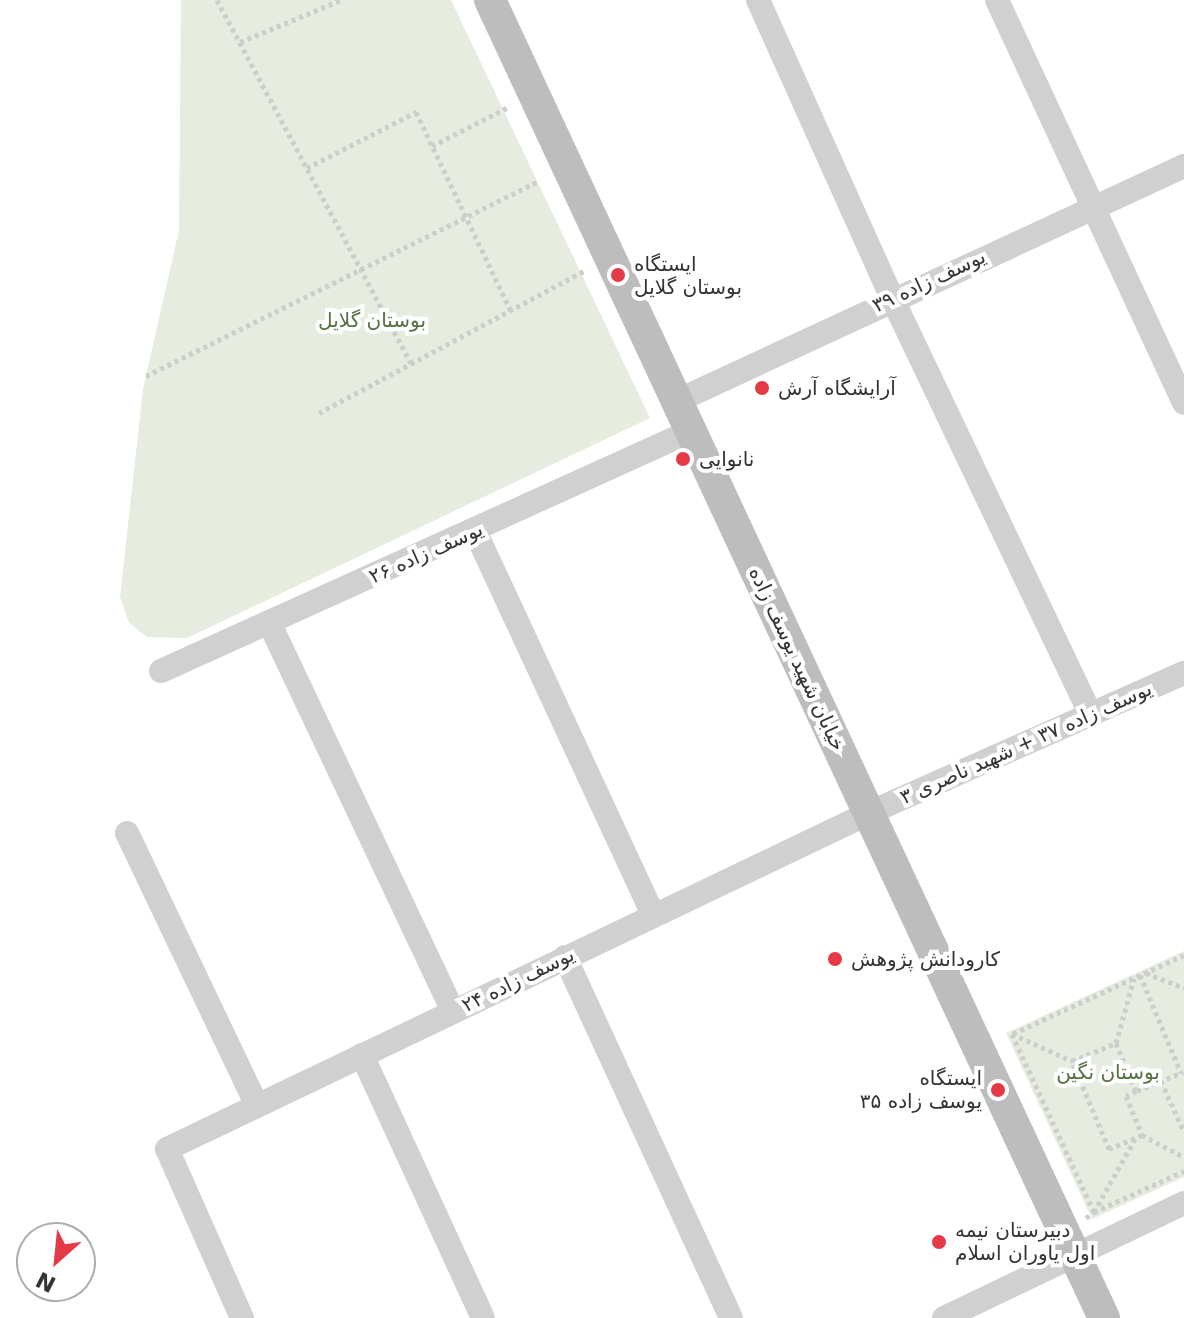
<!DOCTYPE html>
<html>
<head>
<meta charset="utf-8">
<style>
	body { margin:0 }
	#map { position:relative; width:1184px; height:1318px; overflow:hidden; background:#fff; font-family:"DejaVu Sans",Vazirmatn,sans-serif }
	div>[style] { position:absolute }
	.green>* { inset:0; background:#e6ecdf }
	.path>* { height:5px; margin-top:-2.5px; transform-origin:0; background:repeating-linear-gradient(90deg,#cdcdcd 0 4px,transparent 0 8px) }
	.street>* { height:24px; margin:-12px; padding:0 12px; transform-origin:12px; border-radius:12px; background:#d0d0d0 }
	.secondary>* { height:32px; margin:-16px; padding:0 16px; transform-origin:16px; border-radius:16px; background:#bdbdbd }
	.dots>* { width:22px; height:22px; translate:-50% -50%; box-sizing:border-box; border:4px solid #fff; border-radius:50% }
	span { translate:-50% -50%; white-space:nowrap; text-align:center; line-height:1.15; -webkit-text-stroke:8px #fff; paint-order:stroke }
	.poi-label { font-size:20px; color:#333 }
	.left { translate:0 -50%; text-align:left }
	.right { translate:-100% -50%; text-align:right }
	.street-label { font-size:20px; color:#333 }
	.park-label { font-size:20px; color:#56703f }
	.north { position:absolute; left:16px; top:1222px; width:80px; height:80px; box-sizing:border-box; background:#fff; border:2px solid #adadad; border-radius:50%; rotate:207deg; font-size:22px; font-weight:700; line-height:32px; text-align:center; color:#333 }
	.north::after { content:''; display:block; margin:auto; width:28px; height:36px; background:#e63946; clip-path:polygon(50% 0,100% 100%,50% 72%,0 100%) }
</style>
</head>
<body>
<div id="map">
	<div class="green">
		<div style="clip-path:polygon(181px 0,451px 0,650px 418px,187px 638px,147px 637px,129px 623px,120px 597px,143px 389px,179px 230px)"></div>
		<div style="clip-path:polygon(1184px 951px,1184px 1177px,1092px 1219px,1006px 1033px)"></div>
	</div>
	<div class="path">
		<div style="left:217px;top:0;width:412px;rotate:61.9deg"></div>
		<div style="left:240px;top:42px;width:109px;rotate:-22.6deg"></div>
		<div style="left:432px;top:146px;width:88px;rotate:-27.1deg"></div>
		<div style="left:307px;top:168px;width:123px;rotate:-27.2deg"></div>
		<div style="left:416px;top:112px;width:221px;rotate:64.5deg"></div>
		<div style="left:146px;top:376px;width:440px;rotate:-26.4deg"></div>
		<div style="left:319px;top:413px;width:301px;rotate:-28.2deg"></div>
		<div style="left:1184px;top:955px;width:189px;rotate:155.3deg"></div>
		<div style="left:1012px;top:1034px;width:196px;rotate:65.3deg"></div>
		<div style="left:1094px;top:1212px;width:99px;rotate:-24.5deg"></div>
		<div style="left:1146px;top:973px;width:41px;rotate:21.5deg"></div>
		<div style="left:1140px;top:975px;width:106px;rotate:67.3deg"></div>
		<div style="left:1012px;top:1034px;width:66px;rotate:24.2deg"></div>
		<div style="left:1116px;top:1043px;width:52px;rotate:67.4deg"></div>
		<div style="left:1136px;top:1091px;width:11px;rotate:153deg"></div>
		<div style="left:1126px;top:1096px;width:42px;rotate:67.7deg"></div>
		<div style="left:1142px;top:1135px;width:36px;rotate:157deg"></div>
		<div style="left:1109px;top:1149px;width:95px;rotate:-112.8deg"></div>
		<div style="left:1072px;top:1061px;width:48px;rotate:-22.2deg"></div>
		<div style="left:1116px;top:1043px;width:67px;rotate:-74.5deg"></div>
		<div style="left:1161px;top:1081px;width:56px;rotate:65.7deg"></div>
		<div style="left:1137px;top:1091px;width:50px;rotate:-22.4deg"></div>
		<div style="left:1142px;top:1135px;width:47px;rotate:27.6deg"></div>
		<div style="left:1086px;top:1218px;width:10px;rotate:-37deg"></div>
		<div style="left:1094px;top:1212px;width:84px;rotate:-60.7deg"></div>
	</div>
	<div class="street">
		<div style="left:758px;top:0;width:327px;rotate:65.8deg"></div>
		<div style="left:892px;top:298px;width:462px;rotate:64.5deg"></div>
		<div style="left:997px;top:0;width:444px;rotate:65.1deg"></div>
		<div style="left:677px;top:401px;width:559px;rotate:-24.87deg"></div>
		<div style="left:475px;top:531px;width:423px;rotate:65.1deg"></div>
		<div style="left:269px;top:622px;width:431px;rotate:64.7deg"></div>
		<div style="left:161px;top:671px;width:582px;rotate:-24.36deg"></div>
		<div style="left:127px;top:833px;width:301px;rotate:64.5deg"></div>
		<div style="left:565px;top:957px;width:397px;rotate:65.3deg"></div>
		<div style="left:362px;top:1055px;width:289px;rotate:65.3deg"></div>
		<div style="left:242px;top:1318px;width:185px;rotate:-113.9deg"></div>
		<div style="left:167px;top:1149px;width:778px;rotate:-25.58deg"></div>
		<div style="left:869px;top:813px;width:345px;rotate:-24deg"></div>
		<div style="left:944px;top:1318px;width:266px;rotate:-25.6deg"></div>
	</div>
	<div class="secondary">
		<div style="left:490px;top:0;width:1454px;rotate:65.02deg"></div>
	</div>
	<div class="dots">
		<div style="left:618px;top:275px;background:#e63946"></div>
		<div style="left:762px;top:388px;background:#e63946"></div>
		<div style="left:683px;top:459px;background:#e63946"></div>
		<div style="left:835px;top:959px;background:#e63946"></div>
		<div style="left:998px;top:1090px;background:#e63946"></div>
		<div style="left:939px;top:1242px;background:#e63946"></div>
	</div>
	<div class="poi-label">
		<span class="left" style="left:634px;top:276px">ایستگاه<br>بوستان گلایل</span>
		<span class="left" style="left:778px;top:388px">آرایشگاه آرش</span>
		<span class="left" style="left:699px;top:459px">نانوایی</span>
		<span class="left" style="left:851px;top:959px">کارودانش پژوهش</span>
		<span class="right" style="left:982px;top:1090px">ایستگاه<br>یوسف زاده ۳۵</span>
		<span class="left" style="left:955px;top:1242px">دبیرستان نیمه<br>اول یاوران اسلام</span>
	</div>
	<div class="street-label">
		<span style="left:929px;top:281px;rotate:-25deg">یوسف زاده ۳۹</span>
		<span style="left:426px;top:553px;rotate:-24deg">یوسف زاده ۲۶</span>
		<span style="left:797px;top:659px;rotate:65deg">خیابان شهید یوسف زاده</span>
		<span style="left:1026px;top:743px;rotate:-24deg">یوسف زاده ۳۷ + شهید ناصری ۳</span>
		<span style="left:518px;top:980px;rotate:-26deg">یوسف زاده ۲۴</span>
	</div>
	<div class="park-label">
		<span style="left:372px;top:320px">بوستان گلایل</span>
		<span style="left:1108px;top:1072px">بوستان نگین</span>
	</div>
	<div class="north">N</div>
</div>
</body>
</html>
